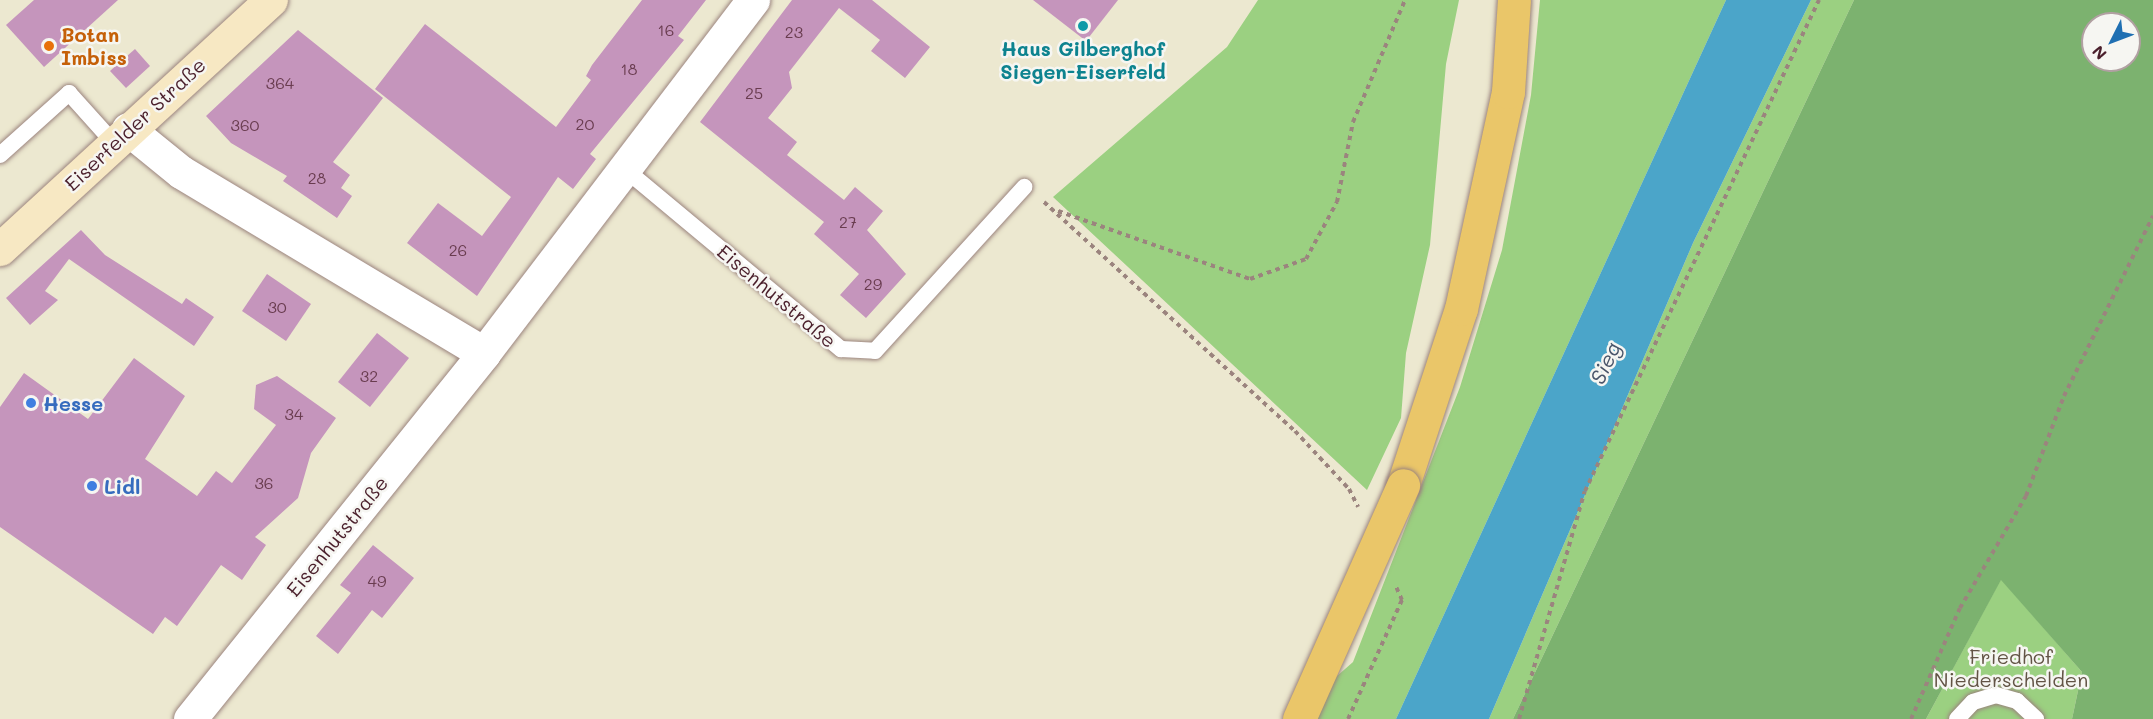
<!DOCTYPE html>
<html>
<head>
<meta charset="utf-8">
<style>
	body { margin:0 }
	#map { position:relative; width:2153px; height:719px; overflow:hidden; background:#ece8d0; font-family:Mali,sans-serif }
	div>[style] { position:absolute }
	.green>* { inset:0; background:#9bd081 }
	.forest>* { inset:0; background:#7cb26f }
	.water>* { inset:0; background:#4ba5c9 }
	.building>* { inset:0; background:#c595bc }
	.path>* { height:4px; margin-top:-2px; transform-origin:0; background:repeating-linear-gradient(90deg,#9b847e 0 4.5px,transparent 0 9px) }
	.roads { filter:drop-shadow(0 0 2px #9b847e) drop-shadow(0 0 2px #9b847e) }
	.service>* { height:16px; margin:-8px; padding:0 8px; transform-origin:8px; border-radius:8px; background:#fff }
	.minor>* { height:33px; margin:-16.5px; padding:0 16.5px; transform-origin:16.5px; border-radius:16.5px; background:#fff }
	.secondary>* { height:33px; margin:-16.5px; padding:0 16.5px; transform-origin:16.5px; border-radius:16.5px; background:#f7e8c3 }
	.trunk>* { height:33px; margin:-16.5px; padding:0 16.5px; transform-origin:16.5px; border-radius:16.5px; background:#eac669 }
	.bridges { filter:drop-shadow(0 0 2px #9b847e) drop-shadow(0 0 2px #9b847e) }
	.trunk-bridge>* { height:33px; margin:-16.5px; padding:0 16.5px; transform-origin:16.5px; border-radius:16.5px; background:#eac669 }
	.dots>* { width:16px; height:16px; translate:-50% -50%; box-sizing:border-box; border:3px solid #f6f6f2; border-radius:50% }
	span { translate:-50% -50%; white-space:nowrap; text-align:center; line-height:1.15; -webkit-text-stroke:5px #f6f6f2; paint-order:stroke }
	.number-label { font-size:16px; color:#693c4f }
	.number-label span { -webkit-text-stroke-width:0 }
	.food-label { font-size:20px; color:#c56008; font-weight:700 }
	.left { translate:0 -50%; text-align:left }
	.culture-label { font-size:20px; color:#0d838f; font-weight:700 }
	.street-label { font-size:20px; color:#4a1f2b }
	.shop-label { font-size:20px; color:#366cbe; font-weight:700 }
	.park-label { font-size:20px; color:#625445 }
	.water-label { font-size:21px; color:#4a556a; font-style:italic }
	.north { position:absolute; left:2081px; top:12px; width:60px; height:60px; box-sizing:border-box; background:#f6f6f2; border:2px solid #b1a0a2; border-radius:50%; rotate:228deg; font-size:16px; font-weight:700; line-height:24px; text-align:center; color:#4a1f2b }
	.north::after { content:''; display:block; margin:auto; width:21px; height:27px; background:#1f6fb2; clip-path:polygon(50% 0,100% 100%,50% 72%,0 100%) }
</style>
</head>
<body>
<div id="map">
	<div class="green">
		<div style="clip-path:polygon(1258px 0,1459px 0,1446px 64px,1430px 245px,1406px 353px,1401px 418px,1367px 490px,1053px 197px,1227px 47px)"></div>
		<div style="clip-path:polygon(1540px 0,1726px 0,1396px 719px,1288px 719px,1353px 662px,1460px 387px,1502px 250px,1531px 95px)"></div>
		<div style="clip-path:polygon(1811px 0,1854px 0,1513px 719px,1489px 719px,1693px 243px)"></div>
		<div style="clip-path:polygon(2001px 579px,2082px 672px,2072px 719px,1926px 719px)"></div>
	</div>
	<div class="forest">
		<div style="clip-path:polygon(evenodd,1854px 0,2153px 0,2153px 719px,2072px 719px,2082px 672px,2001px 580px,1926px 719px,1513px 719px,1854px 0,2093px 24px,2129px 24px,2129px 60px,2093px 60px,2093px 24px)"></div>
	</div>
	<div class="water">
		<div style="clip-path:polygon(1726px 0,1811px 0,1693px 243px,1489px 719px,1396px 719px)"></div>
	</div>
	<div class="building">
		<div style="clip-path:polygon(34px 0,118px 0,44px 67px,6px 25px)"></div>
		<div style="clip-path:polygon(642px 0,706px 0,678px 36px,684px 40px,590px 154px,596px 159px,573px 189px,558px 177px,477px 296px,407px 243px,438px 203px,482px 236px,511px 197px,375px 89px,425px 24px,556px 127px,591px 80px,586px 76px,592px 65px)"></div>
		<div style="clip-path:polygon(792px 0,872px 0,930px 47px,905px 78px,871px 51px,880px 40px,839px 8px,789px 72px,792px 88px,768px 118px,797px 142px,787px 155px,844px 200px,855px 187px,883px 211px,867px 230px,906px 274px,866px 318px,840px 295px,859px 274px,814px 234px,824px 222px,700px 122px)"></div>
		<div style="clip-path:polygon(1033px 0,1118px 0,1086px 41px)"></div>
		<div style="clip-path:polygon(298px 30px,383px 98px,333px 162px,350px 175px,341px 188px,352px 196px,337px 218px,283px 181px,287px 176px,231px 143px,206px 116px)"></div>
		<div style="clip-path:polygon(135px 49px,150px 66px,126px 88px,110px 71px)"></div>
		<div style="clip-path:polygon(81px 230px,105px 255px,182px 304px,186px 298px,214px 317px,194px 346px,69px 259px,45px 291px,58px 300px,30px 325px,6px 298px)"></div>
		<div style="clip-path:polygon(267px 274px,311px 304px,286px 341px,242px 311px)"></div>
		<div style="clip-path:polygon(377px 333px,409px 358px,370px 407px,338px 382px)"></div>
		<div style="clip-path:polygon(134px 358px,185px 396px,145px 459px,197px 496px,216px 471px,232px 483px,276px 425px,254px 409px,256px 385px,277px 376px,336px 418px,311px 453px,298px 498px,255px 537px,266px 545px,242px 580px,221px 565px,177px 626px,165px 617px,153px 634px,0 527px,0 407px,24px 373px,88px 419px)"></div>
		<div style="clip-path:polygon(373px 545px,414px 578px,382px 618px,372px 610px,338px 654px,316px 636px,351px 593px,340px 585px)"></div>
	</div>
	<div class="path">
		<div style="left:1044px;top:202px;width:340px;rotate:42.4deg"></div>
		<div style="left:1295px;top:431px;width:79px;rotate:47deg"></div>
		<div style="left:1349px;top:489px;width:20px;rotate:63deg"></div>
		<div style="left:1058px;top:211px;width:204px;rotate:19.5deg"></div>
		<div style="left:1250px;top:279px;width:59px;rotate:-19.7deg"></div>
		<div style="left:1306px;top:259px;width:65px;rotate:-61.5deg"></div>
		<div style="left:1337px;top:202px;width:82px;rotate:-78.7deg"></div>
		<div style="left:1353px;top:122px;width:133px;rotate:-66.9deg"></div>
		<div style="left:1348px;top:719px;width:131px;rotate:-65.6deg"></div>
		<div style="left:1402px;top:600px;width:17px;rotate:-114deg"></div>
		<div style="left:1519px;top:719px;width:237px;rotate:-73.9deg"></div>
		<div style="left:1585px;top:491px;width:544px;rotate:-64.52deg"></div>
		<div style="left:1911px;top:719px;width:121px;rotate:-66.2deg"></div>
		<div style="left:1960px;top:608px;width:130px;rotate:-59.5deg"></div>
		<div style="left:2026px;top:496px;width:107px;rotate:-69.2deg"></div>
		<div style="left:2064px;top:396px;width:201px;rotate:-63.7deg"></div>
	</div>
	<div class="roads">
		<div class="service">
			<div style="left:0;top:155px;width:93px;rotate:-41.9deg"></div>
			<div style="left:69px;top:93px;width:66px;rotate:48.1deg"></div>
			<div style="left:626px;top:170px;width:280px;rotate:39.8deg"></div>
			<div style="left:841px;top:349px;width:34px;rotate:3deg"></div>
			<div style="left:875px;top:351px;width:222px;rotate:-47.7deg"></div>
			<div style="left:1957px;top:719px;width:23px;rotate:-47deg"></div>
			<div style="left:1973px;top:702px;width:24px;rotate:-17deg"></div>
			<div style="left:1996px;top:695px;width:22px;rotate:16deg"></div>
			<div style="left:2017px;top:701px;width:26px;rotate:43deg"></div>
		</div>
		<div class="minor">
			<div style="left:128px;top:129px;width:68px;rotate:39.1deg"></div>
			<div style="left:181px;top:172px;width:353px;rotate:30.9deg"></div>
			<div style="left:190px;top:719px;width:469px;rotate:-51.2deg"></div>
			<div style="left:484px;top:353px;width:444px;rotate:-52.7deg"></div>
		</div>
		<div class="secondary">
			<div style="left:0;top:249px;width:368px;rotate:-42.6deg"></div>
		</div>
		<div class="trunk">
			<div style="left:1403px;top:485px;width:185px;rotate:-71.8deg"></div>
			<div style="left:1461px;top:309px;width:222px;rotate:-77.8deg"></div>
			<div style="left:1508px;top:92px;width:92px;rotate:-86.3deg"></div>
		</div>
	</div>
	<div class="bridges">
		<div class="trunk-bridge">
			<div style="left:1299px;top:719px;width:256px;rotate:-66deg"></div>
		</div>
	</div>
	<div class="dots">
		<div style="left:1083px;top:26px;background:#0f9aa8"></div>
		<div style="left:49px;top:46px;background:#e8710a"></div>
		<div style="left:31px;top:403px;background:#3f7fe0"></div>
		<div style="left:92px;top:486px;background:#3f7fe0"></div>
	</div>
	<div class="number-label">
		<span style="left:666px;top:30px">16</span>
		<span style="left:794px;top:32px">23</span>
		<span style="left:629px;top:69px">18</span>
		<span style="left:280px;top:83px">364</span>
		<span style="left:754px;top:93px">25</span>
		<span style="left:585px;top:124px">20</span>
		<span style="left:245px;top:125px">360</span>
		<span style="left:317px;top:178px">28</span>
		<span style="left:848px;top:222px">27</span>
		<span style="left:458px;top:250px">26</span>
		<span style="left:873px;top:284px">29</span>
		<span style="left:277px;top:307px">30</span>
		<span style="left:369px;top:376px">32</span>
		<span style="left:294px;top:414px">34</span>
		<span style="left:264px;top:483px">36</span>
		<span style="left:377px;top:581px">49</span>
	</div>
	<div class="food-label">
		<span class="left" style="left:61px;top:46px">Botan<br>Imbiss</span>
	</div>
	<div class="culture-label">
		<span style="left:1083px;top:60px">Haus Gilberghof<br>Siegen-Eiserfeld</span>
	</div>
	<div class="street-label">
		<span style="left:135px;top:124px;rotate:-43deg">Eiserfelder Straße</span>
		<span style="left:777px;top:296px;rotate:40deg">Eisenhutstraße</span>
		<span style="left:337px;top:536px;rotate:-51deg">Eisenhutstraße</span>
	</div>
	<div class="shop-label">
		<span class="left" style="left:43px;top:403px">Hesse</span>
		<span class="left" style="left:104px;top:486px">Lidl</span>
	</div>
	<div class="park-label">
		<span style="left:2011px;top:668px">Friedhof<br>Niederschelden</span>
	</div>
	<div class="water-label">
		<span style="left:1605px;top:363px;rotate:-65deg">Sieg</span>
	</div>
	<div class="north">N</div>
</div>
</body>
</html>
